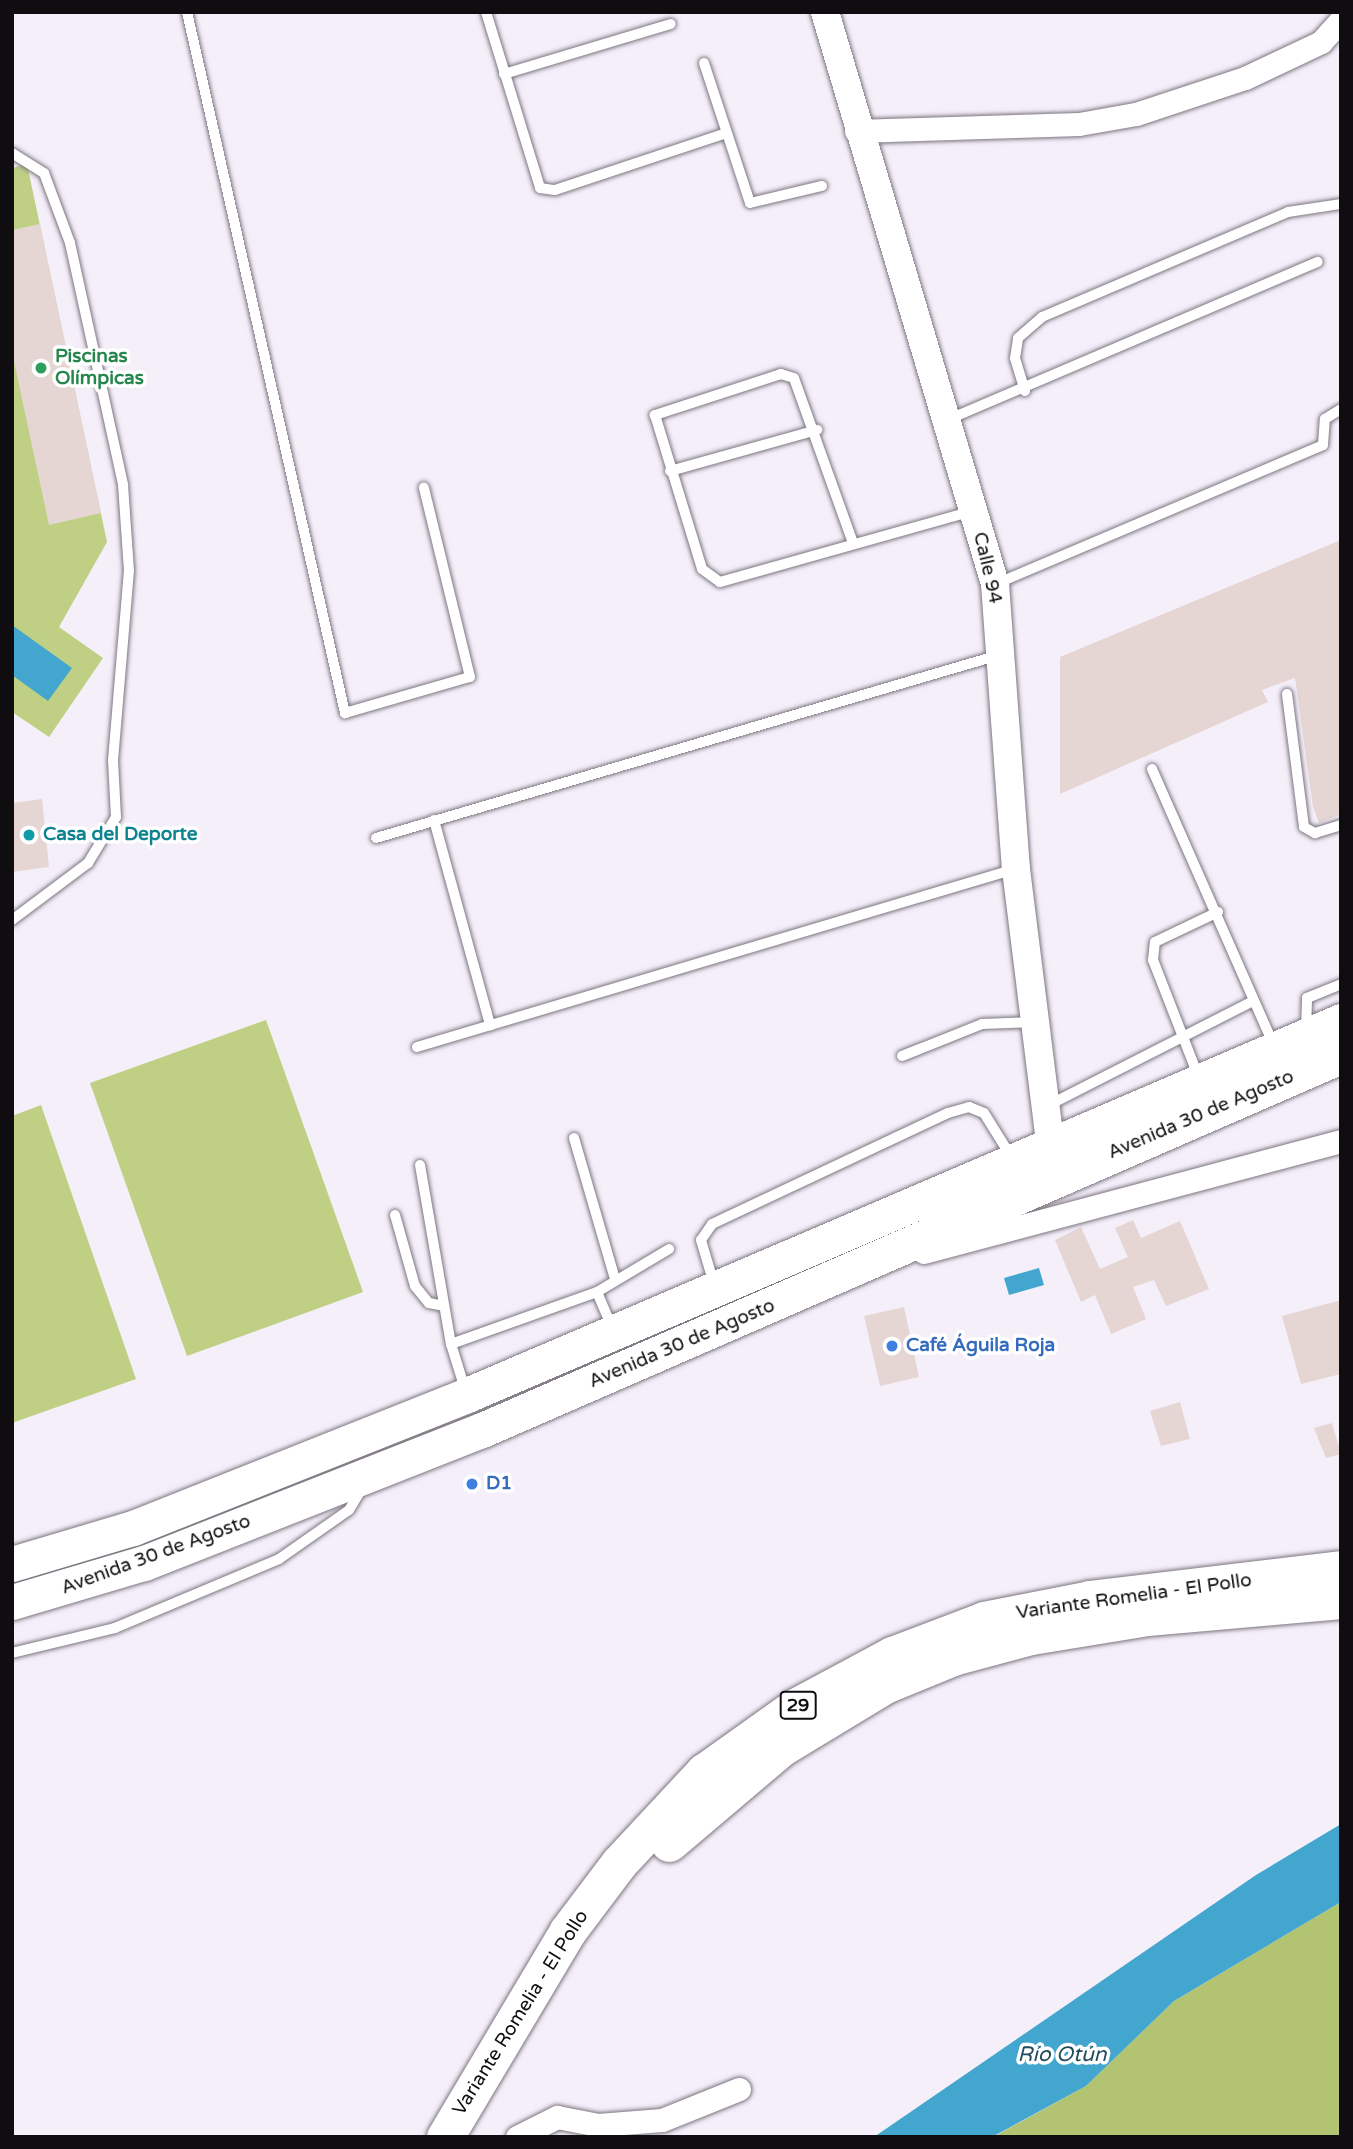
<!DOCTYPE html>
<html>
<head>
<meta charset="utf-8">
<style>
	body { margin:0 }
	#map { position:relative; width:1353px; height:2149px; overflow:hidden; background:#f5effa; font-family:"Varela Round",sans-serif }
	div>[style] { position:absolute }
	.green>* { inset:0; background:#bfd084 }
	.forest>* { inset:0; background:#b2c472 }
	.water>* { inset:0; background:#43a6ce }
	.building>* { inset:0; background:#e5d6d4 }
	.roads { filter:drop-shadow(0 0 2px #7c7680) drop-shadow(0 0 2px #7c7680) }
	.service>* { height:10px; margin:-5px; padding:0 5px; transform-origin:5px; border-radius:5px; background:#fff }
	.minor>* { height:23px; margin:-11.5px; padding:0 11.5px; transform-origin:11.5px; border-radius:11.5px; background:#fff }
	.tertiary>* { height:28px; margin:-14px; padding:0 14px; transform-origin:14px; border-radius:14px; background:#fff }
	.primary>* { height:35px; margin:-17.5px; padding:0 17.5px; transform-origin:17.5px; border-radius:17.5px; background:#fff }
	.trunk>* { height:37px; margin:-18.5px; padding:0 18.5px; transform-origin:18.5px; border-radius:18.5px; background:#fff }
	.dots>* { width:19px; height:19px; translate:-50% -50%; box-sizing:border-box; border:4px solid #fff; border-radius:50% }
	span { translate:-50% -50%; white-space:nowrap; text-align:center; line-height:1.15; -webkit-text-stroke:7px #fff; paint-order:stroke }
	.shield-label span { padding:2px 5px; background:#fff; border:2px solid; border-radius:5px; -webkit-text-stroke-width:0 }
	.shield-label { font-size:18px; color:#0f0d10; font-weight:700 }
	.leisure-label { font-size:19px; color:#27864d; font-weight:700 }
	.left { translate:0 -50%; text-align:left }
	.street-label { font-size:19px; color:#0f0d10 }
	.culture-label { font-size:19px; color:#0d838f; font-weight:700 }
	.shop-label { font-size:19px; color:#366cbe; font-weight:700 }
	.water-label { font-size:21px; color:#234c5e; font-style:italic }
	.frame { position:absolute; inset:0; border:14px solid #0f0d10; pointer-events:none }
</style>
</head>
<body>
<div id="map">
	<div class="green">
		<div style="clip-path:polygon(27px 164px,107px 542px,59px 627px,103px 658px,49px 737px,12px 712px,12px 168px)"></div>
		<div style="clip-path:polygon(266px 1020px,363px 1292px,187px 1356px,90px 1083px)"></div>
		<div style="clip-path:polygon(41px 1105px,136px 1379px,12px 1423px,12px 1116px)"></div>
	</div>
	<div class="forest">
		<div style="clip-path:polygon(1341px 1902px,1341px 2137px,993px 2137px,1086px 2086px,1174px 2001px)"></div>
	</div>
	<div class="water">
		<div style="clip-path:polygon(12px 625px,72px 668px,48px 701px,12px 675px)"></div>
		<div style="clip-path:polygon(1039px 1268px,1044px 1285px,1009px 1295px,1004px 1278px)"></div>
		<div style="clip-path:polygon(1341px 1824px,1341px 1902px,1174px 2001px,1086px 2086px,992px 2137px,874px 2137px,1256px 1875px)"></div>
	</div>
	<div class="building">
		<div style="clip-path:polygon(40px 224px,101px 513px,49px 525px,12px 352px,12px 230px)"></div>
		<div style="clip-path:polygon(1341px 540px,1341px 814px,1319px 823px,1313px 807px,1295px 678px,1262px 690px,1268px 702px,1060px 794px,1060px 657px)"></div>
		<div style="clip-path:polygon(42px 799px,49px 867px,12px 872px,12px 803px)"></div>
		<div style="clip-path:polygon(1133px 1220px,1141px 1238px,1180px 1221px,1209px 1289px,1166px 1306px,1154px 1280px,1133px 1287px,1146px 1319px,1111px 1334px,1095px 1295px,1081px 1302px,1055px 1240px,1081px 1227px,1100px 1269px,1128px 1257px,1115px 1228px)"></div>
		<div style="clip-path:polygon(1341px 1300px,1341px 1374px,1301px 1384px,1282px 1316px)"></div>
		<div style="clip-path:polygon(904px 1307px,919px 1377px,880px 1386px,864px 1316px)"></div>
		<div style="clip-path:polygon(1180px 1402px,1190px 1439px,1161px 1446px,1150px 1411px)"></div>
		<div style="clip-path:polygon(1332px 1423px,1341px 1454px,1326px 1458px,1314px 1428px)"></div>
	</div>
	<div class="roads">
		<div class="service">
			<div style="left:187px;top:12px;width:719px;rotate:77.3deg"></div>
			<div style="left:345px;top:713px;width:130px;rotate:-16.1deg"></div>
			<div style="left:470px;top:677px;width:195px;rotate:-103.7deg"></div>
			<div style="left:486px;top:12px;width:184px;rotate:72.9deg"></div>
			<div style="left:540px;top:188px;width:15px;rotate:8deg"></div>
			<div style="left:555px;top:190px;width:180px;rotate:-18.4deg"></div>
			<div style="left:704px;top:63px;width:147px;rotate:71.8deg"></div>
			<div style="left:750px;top:203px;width:74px;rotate:-13.3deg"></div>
			<div style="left:504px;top:74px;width:174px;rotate:-16.7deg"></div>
			<div style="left:12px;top:153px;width:38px;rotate:32deg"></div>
			<div style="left:44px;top:173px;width:75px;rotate:69.6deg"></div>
			<div style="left:70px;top:243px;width:248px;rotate:77.6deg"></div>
			<div style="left:123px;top:485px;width:85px;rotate:86deg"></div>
			<div style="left:129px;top:570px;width:191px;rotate:94.8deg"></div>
			<div style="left:113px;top:760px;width:57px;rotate:87deg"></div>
			<div style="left:116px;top:817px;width:54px;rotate:121.3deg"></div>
			<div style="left:88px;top:863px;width:95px;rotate:143.1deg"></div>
			<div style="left:1025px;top:391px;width:34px;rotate:-107deg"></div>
			<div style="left:1015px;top:358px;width:20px;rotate:-81deg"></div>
			<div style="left:1018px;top:338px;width:32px;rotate:-41deg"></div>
			<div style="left:1042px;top:317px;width:267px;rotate:-23.1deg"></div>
			<div style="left:1288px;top:212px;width:54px;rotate:-8.6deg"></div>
			<div style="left:947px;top:420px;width:403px;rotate:-23.1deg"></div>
			<div style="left:670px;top:471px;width:153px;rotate:-15.6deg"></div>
			<div style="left:853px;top:543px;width:175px;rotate:-109.7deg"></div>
			<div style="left:794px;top:378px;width:14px;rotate:-163deg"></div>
			<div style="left:781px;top:374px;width:133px;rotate:162deg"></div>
			<div style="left:655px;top:415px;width:161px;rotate:73deg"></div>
			<div style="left:702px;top:569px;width:22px;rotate:36deg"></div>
			<div style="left:720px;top:582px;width:262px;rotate:-15.7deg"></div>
			<div style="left:998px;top:583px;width:353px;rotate:-23deg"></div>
			<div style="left:1323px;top:445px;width:26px;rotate:-86deg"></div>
			<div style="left:1325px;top:419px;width:19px;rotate:-32deg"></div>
			<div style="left:1287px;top:694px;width:134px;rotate:82.7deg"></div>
			<div style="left:1304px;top:827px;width:13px;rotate:29deg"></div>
			<div style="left:1315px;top:833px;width:27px;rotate:-17deg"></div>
			<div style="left:1152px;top:769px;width:303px;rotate:66.2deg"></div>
			<div style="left:434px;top:820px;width:213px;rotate:74.7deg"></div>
			<div style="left:376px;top:838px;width:649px;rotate:-16.37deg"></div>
			<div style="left:1306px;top:1029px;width:31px;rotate:-88deg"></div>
			<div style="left:1307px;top:998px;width:37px;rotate:-22deg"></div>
			<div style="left:417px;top:1047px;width:624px;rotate:-16.58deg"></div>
			<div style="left:902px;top:1056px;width:86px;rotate:-21.8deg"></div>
			<div style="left:982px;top:1024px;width:53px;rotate:-2.2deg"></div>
			<div style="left:1199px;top:1078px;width:127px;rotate:-111.3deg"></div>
			<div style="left:1153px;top:960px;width:18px;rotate:-84deg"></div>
			<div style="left:1155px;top:942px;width:70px;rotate:-25.5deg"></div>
			<div style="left:1047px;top:1106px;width:231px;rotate:-27deg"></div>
			<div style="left:574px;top:1138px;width:147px;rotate:73.8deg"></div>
			<div style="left:420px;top:1165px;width:182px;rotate:80.2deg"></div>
			<div style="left:451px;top:1344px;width:47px;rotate:72.7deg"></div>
			<div style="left:395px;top:1215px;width:74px;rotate:74.3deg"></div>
			<div style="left:415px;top:1286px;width:22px;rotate:51deg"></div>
			<div style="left:429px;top:1303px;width:15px;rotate:11deg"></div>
			<div style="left:714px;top:1284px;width:46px;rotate:-106.5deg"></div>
			<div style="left:701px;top:1240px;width:19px;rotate:-55deg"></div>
			<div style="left:712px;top:1224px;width:261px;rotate:-25.2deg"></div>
			<div style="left:948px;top:1113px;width:22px;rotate:-16deg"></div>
			<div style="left:969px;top:1107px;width:16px;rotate:22deg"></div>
			<div style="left:984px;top:1113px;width:53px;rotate:58.1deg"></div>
			<div style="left:597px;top:1292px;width:39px;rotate:67deg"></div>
			<div style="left:451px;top:1344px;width:155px;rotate:-19.6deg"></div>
			<div style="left:597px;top:1292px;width:84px;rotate:-30.8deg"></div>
			<div style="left:12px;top:1653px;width:106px;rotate:-13.6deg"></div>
			<div style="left:115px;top:1628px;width:178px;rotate:-22.8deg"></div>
			<div style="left:279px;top:1559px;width:85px;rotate:-35deg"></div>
			<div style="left:349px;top:1510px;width:27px;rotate:-59deg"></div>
		</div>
		<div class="minor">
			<div style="left:856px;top:131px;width:223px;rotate:-1.8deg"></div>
			<div style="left:1079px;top:124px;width:58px;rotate:-10deg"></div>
			<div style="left:1136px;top:114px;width:115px;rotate:-18.3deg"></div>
			<div style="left:1245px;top:78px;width:84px;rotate:-25.3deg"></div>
			<div style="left:1321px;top:42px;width:27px;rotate:-48deg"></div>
			<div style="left:924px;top:1252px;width:432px;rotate:-14.9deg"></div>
			<div style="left:517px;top:2137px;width:45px;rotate:-26.6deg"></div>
			<div style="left:557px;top:2117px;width:42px;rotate:11deg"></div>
			<div style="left:598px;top:2125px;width:64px;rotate:-4.5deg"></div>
			<div style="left:662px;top:2120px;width:83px;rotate:-21.9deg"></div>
		</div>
		<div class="tertiary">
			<div style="left:825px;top:12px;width:597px;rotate:73.45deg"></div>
			<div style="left:995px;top:584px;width:286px;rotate:85.8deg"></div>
			<div style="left:1016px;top:869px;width:275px;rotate:82.9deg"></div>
		</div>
		<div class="primary">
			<div style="left:12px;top:1564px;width:126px;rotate:-16.6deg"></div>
			<div style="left:133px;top:1528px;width:360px;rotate:-21.7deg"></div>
			<div style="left:467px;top:1395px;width:951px;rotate:-23.17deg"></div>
			<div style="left:12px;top:1602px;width:138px;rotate:-16.5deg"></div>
			<div style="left:144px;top:1563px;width:363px;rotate:-21.5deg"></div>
			<div style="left:482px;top:1430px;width:937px;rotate:-23.53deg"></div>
		</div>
		<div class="trunk">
			<div style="left:669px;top:1843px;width:147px;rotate:-40.3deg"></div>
			<div style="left:781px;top:1748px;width:122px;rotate:-31.2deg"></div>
			<div style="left:885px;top:1685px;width:74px;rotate:-22.4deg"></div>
			<div style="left:953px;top:1657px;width:81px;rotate:-15.1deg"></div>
			<div style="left:1031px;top:1636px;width:118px;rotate:-9.3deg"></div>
			<div style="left:1147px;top:1617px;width:195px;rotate:-5deg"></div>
			<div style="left:445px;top:2137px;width:239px;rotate:-59.2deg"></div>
			<div style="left:567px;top:1932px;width:86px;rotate:-53deg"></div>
			<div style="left:619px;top:1863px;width:125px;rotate:-47deg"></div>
			<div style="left:704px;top:1772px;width:112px;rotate:-35.5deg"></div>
			<div style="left:795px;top:1707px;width:110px;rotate:-28.2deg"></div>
			<div style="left:892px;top:1655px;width:98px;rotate:-20.8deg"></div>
			<div style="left:984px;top:1620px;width:108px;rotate:-11.2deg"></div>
			<div style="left:1090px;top:1599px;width:253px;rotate:-6.8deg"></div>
		</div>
	</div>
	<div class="dots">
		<div style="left:41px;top:368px;background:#2e9e5b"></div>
		<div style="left:29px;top:835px;background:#0f9aa8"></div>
		<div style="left:892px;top:1346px;background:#3f7fe0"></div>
		<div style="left:472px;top:1484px;background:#3f7fe0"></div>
	</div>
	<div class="shield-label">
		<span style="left:798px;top:1705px">29</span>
	</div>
	<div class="leisure-label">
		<span class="left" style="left:55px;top:368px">Piscinas<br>Olímpicas</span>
	</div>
	<div class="street-label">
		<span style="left:987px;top:568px;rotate:77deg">Calle 94</span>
		<span style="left:1201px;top:1115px;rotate:-23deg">Avenida 30 de Agosto</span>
		<span style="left:682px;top:1344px;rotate:-23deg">Avenida 30 de Agosto</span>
		<span style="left:156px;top:1555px;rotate:-20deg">Avenida 30 de Agosto</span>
		<span style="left:1134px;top:1597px;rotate:-8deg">Variante Romelia - El Pollo</span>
		<span style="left:521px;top:2013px;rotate:-58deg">Variante Romelia - El Pollo</span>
	</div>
	<div class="culture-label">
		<span class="left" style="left:43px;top:835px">Casa del Deporte</span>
	</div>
	<div class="shop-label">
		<span class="left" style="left:906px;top:1346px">Café Águila Roja</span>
		<span class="left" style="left:486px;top:1484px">D1</span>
	</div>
	<div class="water-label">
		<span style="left:1062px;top:2055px">Río Otún</span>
	</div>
	<div class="frame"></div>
</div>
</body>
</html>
